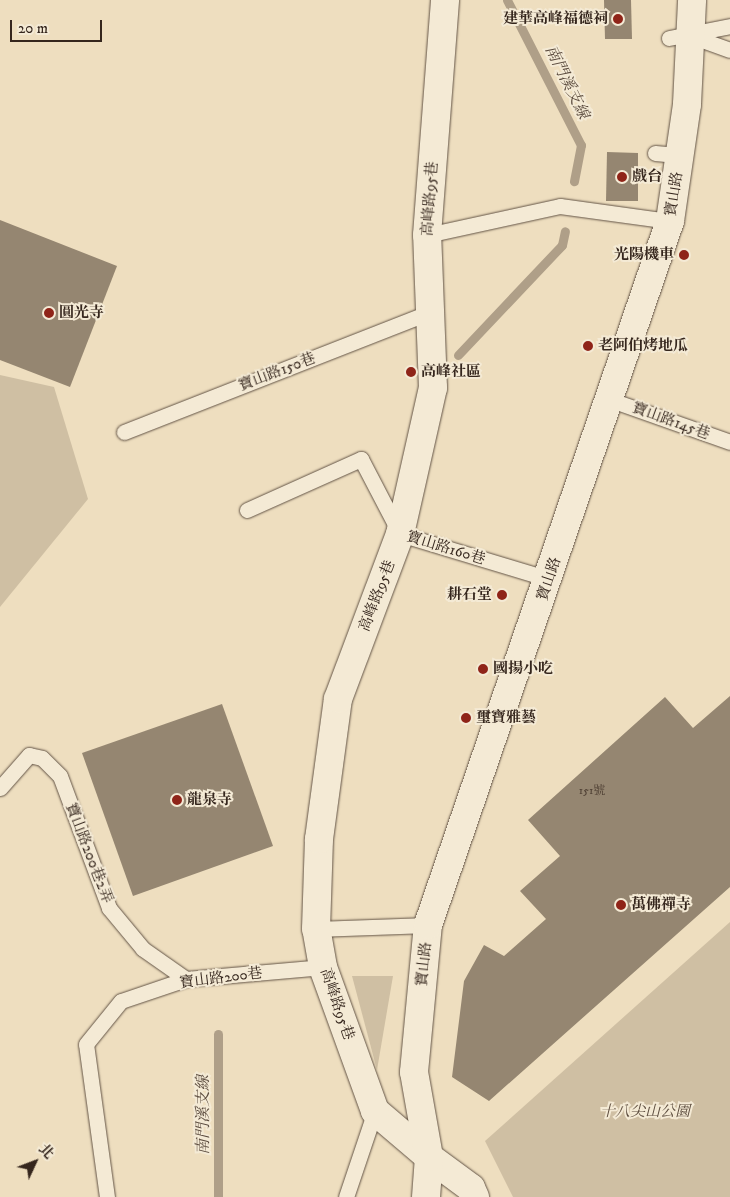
<!DOCTYPE html>
<html>
<head>
<meta charset="utf-8">
<style>
	body { margin:0 }
	#map { position:relative; width:730px; height:1197px; overflow:hidden; background:#eedebf; font-family:"IM FELL DW Pica","Noto Serif TC",serif }
	div>[style] { position:absolute }
	.green>* { inset:0; background:#cfbfa3 }
	.stream>* { height:9px; margin:-4.5px; padding:0 4.5px; transform-origin:4.5px; border-radius:4.5px; background:#af9f88 }
	.building>* { inset:0; background:#958671 }
	.roads { filter:drop-shadow(0 0 1px #635446) drop-shadow(0 0 1px #635446) }
	.lane>* { height:15px; margin:-7.5px; padding:0 7.5px; transform-origin:7.5px; border-radius:7.5px; background:#f4ead5 }
	.street>* { height:28px; margin:-14px; padding:0 14px; transform-origin:14px; border-radius:14px; background:#f4ead5 }
	.secondary>* { height:28px; margin:-14px; padding:0 14px; transform-origin:14px; border-radius:14px; background:#f4ead5 }
	.dots>* { width:14px; height:14px; translate:-50% -50%; box-sizing:border-box; border:2px solid #f4ead5; border-radius:50% }
	span { translate:-50% -50%; white-space:nowrap; text-align:center; line-height:1.15; -webkit-text-stroke:4px #f4ead5; paint-order:stroke }
	.number-label { font-size:12px; color:#4d3e32 }
	.number-label span { -webkit-text-stroke-width:0 }
	.poi-label { font-size:15px; color:#35261d; font-weight:700 }
	.right { translate:-100% -50%; text-align:right }
	.left { translate:0 -50%; text-align:left }
	.street-label { font-size:15px; color:#35261d }
	.park-label { font-size:15px; color:#5c4c3e; font-style:italic }
	.water-label { font-size:16px; color:#5a4a3d; font-style:italic }
	.north { position:absolute; left:10px; top:1137px; width:50px; height:50px; -webkit-text-stroke:4px #f4ead5; paint-order:stroke; rotate:47deg; font-size:14px; font-weight:700; line-height:20px; text-align:center; color:#35261d }
	.north::after { content:''; display:block; margin:auto; width:18px; height:22px; background:#35261d; clip-path:polygon(50% 0,100% 100%,50% 72%,0 100%) }
	.scale { position:absolute; left:10px; top:20px; width:92px; height:22px; box-sizing:border-box; border:2px solid #35261d; border-top:0; padding-left:6px; font-size:15px; line-height:18px; white-space:nowrap; color:#35261d; -webkit-text-stroke:4px #f4ead5; paint-order:stroke }
</style>
</head>
<body>
<div id="map">
	<div class="green">
		<div style="clip-path:polygon(0 375px,54px 387px,88px 499px,0 607px)"></div>
		<div style="clip-path:polygon(730px 922px,730px 1197px,513px 1197px,485px 1141px)"></div>
		<div style="clip-path:polygon(352px 976px,393px 976px,377px 1070px)"></div>
	</div>
	<div class="stream">
		<div style="left:507px;top:0;width:163px;rotate:63deg"></div>
		<div style="left:581px;top:145px;width:37px;rotate:101deg"></div>
		<div style="left:458px;top:355px;width:151px;rotate:-46.6deg"></div>
		<div style="left:562px;top:245px;width:14px;rotate:-78deg"></div>
		<div style="left:218px;top:1197px;width:163px;rotate:-90deg"></div>
	</div>
	<div class="building">
		<div style="clip-path:polygon(604px 0,631px 0,632px 39px,605px 39px)"></div>
		<div style="clip-path:polygon(607px 152px,638px 153px,638px 201px,606px 201px)"></div>
		<div style="clip-path:polygon(0 220px,117px 266px,70px 387px,0 360px)"></div>
		<div style="clip-path:polygon(730px 696px,730px 887px,489px 1101px,452px 1077px,464px 981px,484px 945px,504px 956px,546px 919px,520px 891px,560px 856px,528px 820px,665px 697px,693px 728px)"></div>
		<div style="clip-path:polygon(222px 704px,273px 846px,133px 896px,82px 753px)"></div>
	</div>
	<div class="roads">
		<div class="lane">
			<div style="left:691px;top:36px;width:41px;rotate:19.7deg"></div>
			<div style="left:669px;top:38px;width:62px;rotate:-11.1deg"></div>
			<div style="left:655px;top:153px;width:25px;rotate:5deg"></div>
			<div style="left:427px;top:235px;width:136px;rotate:-12.3deg"></div>
			<div style="left:560px;top:206px;width:111px;rotate:7.8deg"></div>
			<div style="left:611px;top:400px;width:126px;rotate:19.4deg"></div>
			<div style="left:124px;top:432px;width:329px;rotate:-21.4deg"></div>
			<div style="left:247px;top:510px;width:125px;rotate:-24.1deg"></div>
			<div style="left:361px;top:459px;width:85px;rotate:62.5deg"></div>
			<div style="left:400px;top:534px;width:156px;rotate:16.8deg"></div>
			<div style="left:0;top:788px;width:44px;rotate:-48.7deg"></div>
			<div style="left:29px;top:755px;width:13px;rotate:13deg"></div>
			<div style="left:42px;top:758px;width:25px;rotate:45deg"></div>
			<div style="left:60px;top:776px;width:141px;rotate:69.6deg"></div>
			<div style="left:109px;top:908px;width:53px;rotate:50.3deg"></div>
			<div style="left:143px;top:949px;width:52px;rotate:34.9deg"></div>
			<div style="left:316px;top:929px;width:112px;rotate:-2deg"></div>
			<div style="left:107px;top:1197px;width:154px;rotate:-97.8deg"></div>
			<div style="left:86px;top:1044px;width:55px;rotate:-50.9deg"></div>
			<div style="left:121px;top:1001px;width:69px;rotate:-18.7deg"></div>
			<div style="left:186px;top:979px;width:138px;rotate:-5deg"></div>
			<div style="left:346px;top:1197px;width:91px;rotate:-71.4deg"></div>
		</div>
		<div class="street">
			<div style="left:429px;top:1157px;width:71px;rotate:-139.6deg"></div>
			<div style="left:375px;top:1111px;width:153px;rotate:-109.9deg"></div>
			<div style="left:323px;top:967px;width:39px;rotate:-100deg"></div>
			<div style="left:316px;top:929px;width:90px;rotate:-88.1deg"></div>
			<div style="left:319px;top:839px;width:141px;rotate:-82.3deg"></div>
			<div style="left:338px;top:699px;width:176px;rotate:-69.4deg"></div>
			<div style="left:400px;top:534px;width:150px;rotate:-77.3deg"></div>
			<div style="left:433px;top:388px;width:153px;rotate:-92.2deg"></div>
			<div style="left:427px;top:235px;width:236px;rotate:-85.6deg"></div>
		</div>
		<div class="secondary">
			<div style="left:429px;top:1157px;width:52px;rotate:36.4deg"></div>
			<div style="left:471px;top:1188px;width:10px;rotate:66deg"></div>
			<div style="left:426px;top:1197px;width:40px;rotate:-85.7deg"></div>
			<div style="left:429px;top:1157px;width:86px;rotate:-100deg"></div>
			<div style="left:414px;top:1072px;width:148px;rotate:-84.6deg"></div>
			<div style="left:428px;top:925px;width:744px;rotate:-71.03deg"></div>
			<div style="left:670px;top:221px;width:118px;rotate:-81.7deg"></div>
			<div style="left:687px;top:104px;width:104px;rotate:-87.2deg"></div>
		</div>
	</div>
	<div class="dots">
		<div style="left:618px;top:19px;background:#8f2418"></div>
		<div style="left:622px;top:177px;background:#8f2418"></div>
		<div style="left:684px;top:255px;background:#8f2418"></div>
		<div style="left:49px;top:313px;background:#8f2418"></div>
		<div style="left:588px;top:346px;background:#8f2418"></div>
		<div style="left:411px;top:372px;background:#8f2418"></div>
		<div style="left:502px;top:595px;background:#8f2418"></div>
		<div style="left:483px;top:669px;background:#8f2418"></div>
		<div style="left:466px;top:718px;background:#8f2418"></div>
		<div style="left:177px;top:800px;background:#8f2418"></div>
		<div style="left:621px;top:905px;background:#8f2418"></div>
	</div>
	<div class="number-label">
		<span style="left:592px;top:791px">151號</span>
	</div>
	<div class="poi-label">
		<span class="right" style="left:608px;top:19px">建華高峰福德祠</span>
		<span class="left" style="left:632px;top:177px">戲台</span>
		<span class="right" style="left:674px;top:255px">光陽機車</span>
		<span class="left" style="left:59px;top:313px">圓光寺</span>
		<span class="left" style="left:598px;top:346px">老阿伯烤地瓜</span>
		<span class="left" style="left:421px;top:372px">高峰社區</span>
		<span class="right" style="left:492px;top:595px">耕石堂</span>
		<span class="left" style="left:493px;top:669px">國揚小吃</span>
		<span class="left" style="left:476px;top:718px">璽寶雅藝</span>
		<span class="left" style="left:187px;top:800px">龍泉寺</span>
		<span class="left" style="left:631px;top:905px">萬佛禪寺</span>
	</div>
	<div class="street-label">
		<span style="left:674px;top:194px;rotate:-81deg">寶山路</span>
		<span style="left:430px;top:199px;rotate:-86deg">高峰路95巷</span>
		<span style="left:277px;top:372px;rotate:-21deg">寶山路150巷</span>
		<span style="left:671px;top:421px;rotate:20deg">寶山路145巷</span>
		<span style="left:446px;top:548px;rotate:17deg">寶山路160巷</span>
		<span style="left:549px;top:579px;rotate:-71deg">寶山路</span>
		<span style="left:377px;top:596px;rotate:-69deg">高峰路95巷</span>
		<span style="left:89px;top:853px;rotate:69deg">寶山路200巷2弄</span>
		<span style="left:424px;top:964px;rotate:-84deg">寶山路</span>
		<span style="left:221px;top:978px;rotate:-7deg">寶山路200巷</span>
		<span style="left:337px;top:1004px;rotate:71deg">高峰路95巷</span>
	</div>
	<div class="park-label">
		<span style="left:645px;top:1112px">十八尖山公園</span>
	</div>
	<div class="water-label">
		<span style="left:567px;top:82px;rotate:64deg">南門溪支線</span>
		<span style="left:203px;top:1115px;rotate:-90deg">南門溪支線</span>
	</div>
	<div class="north">北</div>
	<div class="scale">20 m</div>
</div>
</body>
</html>
